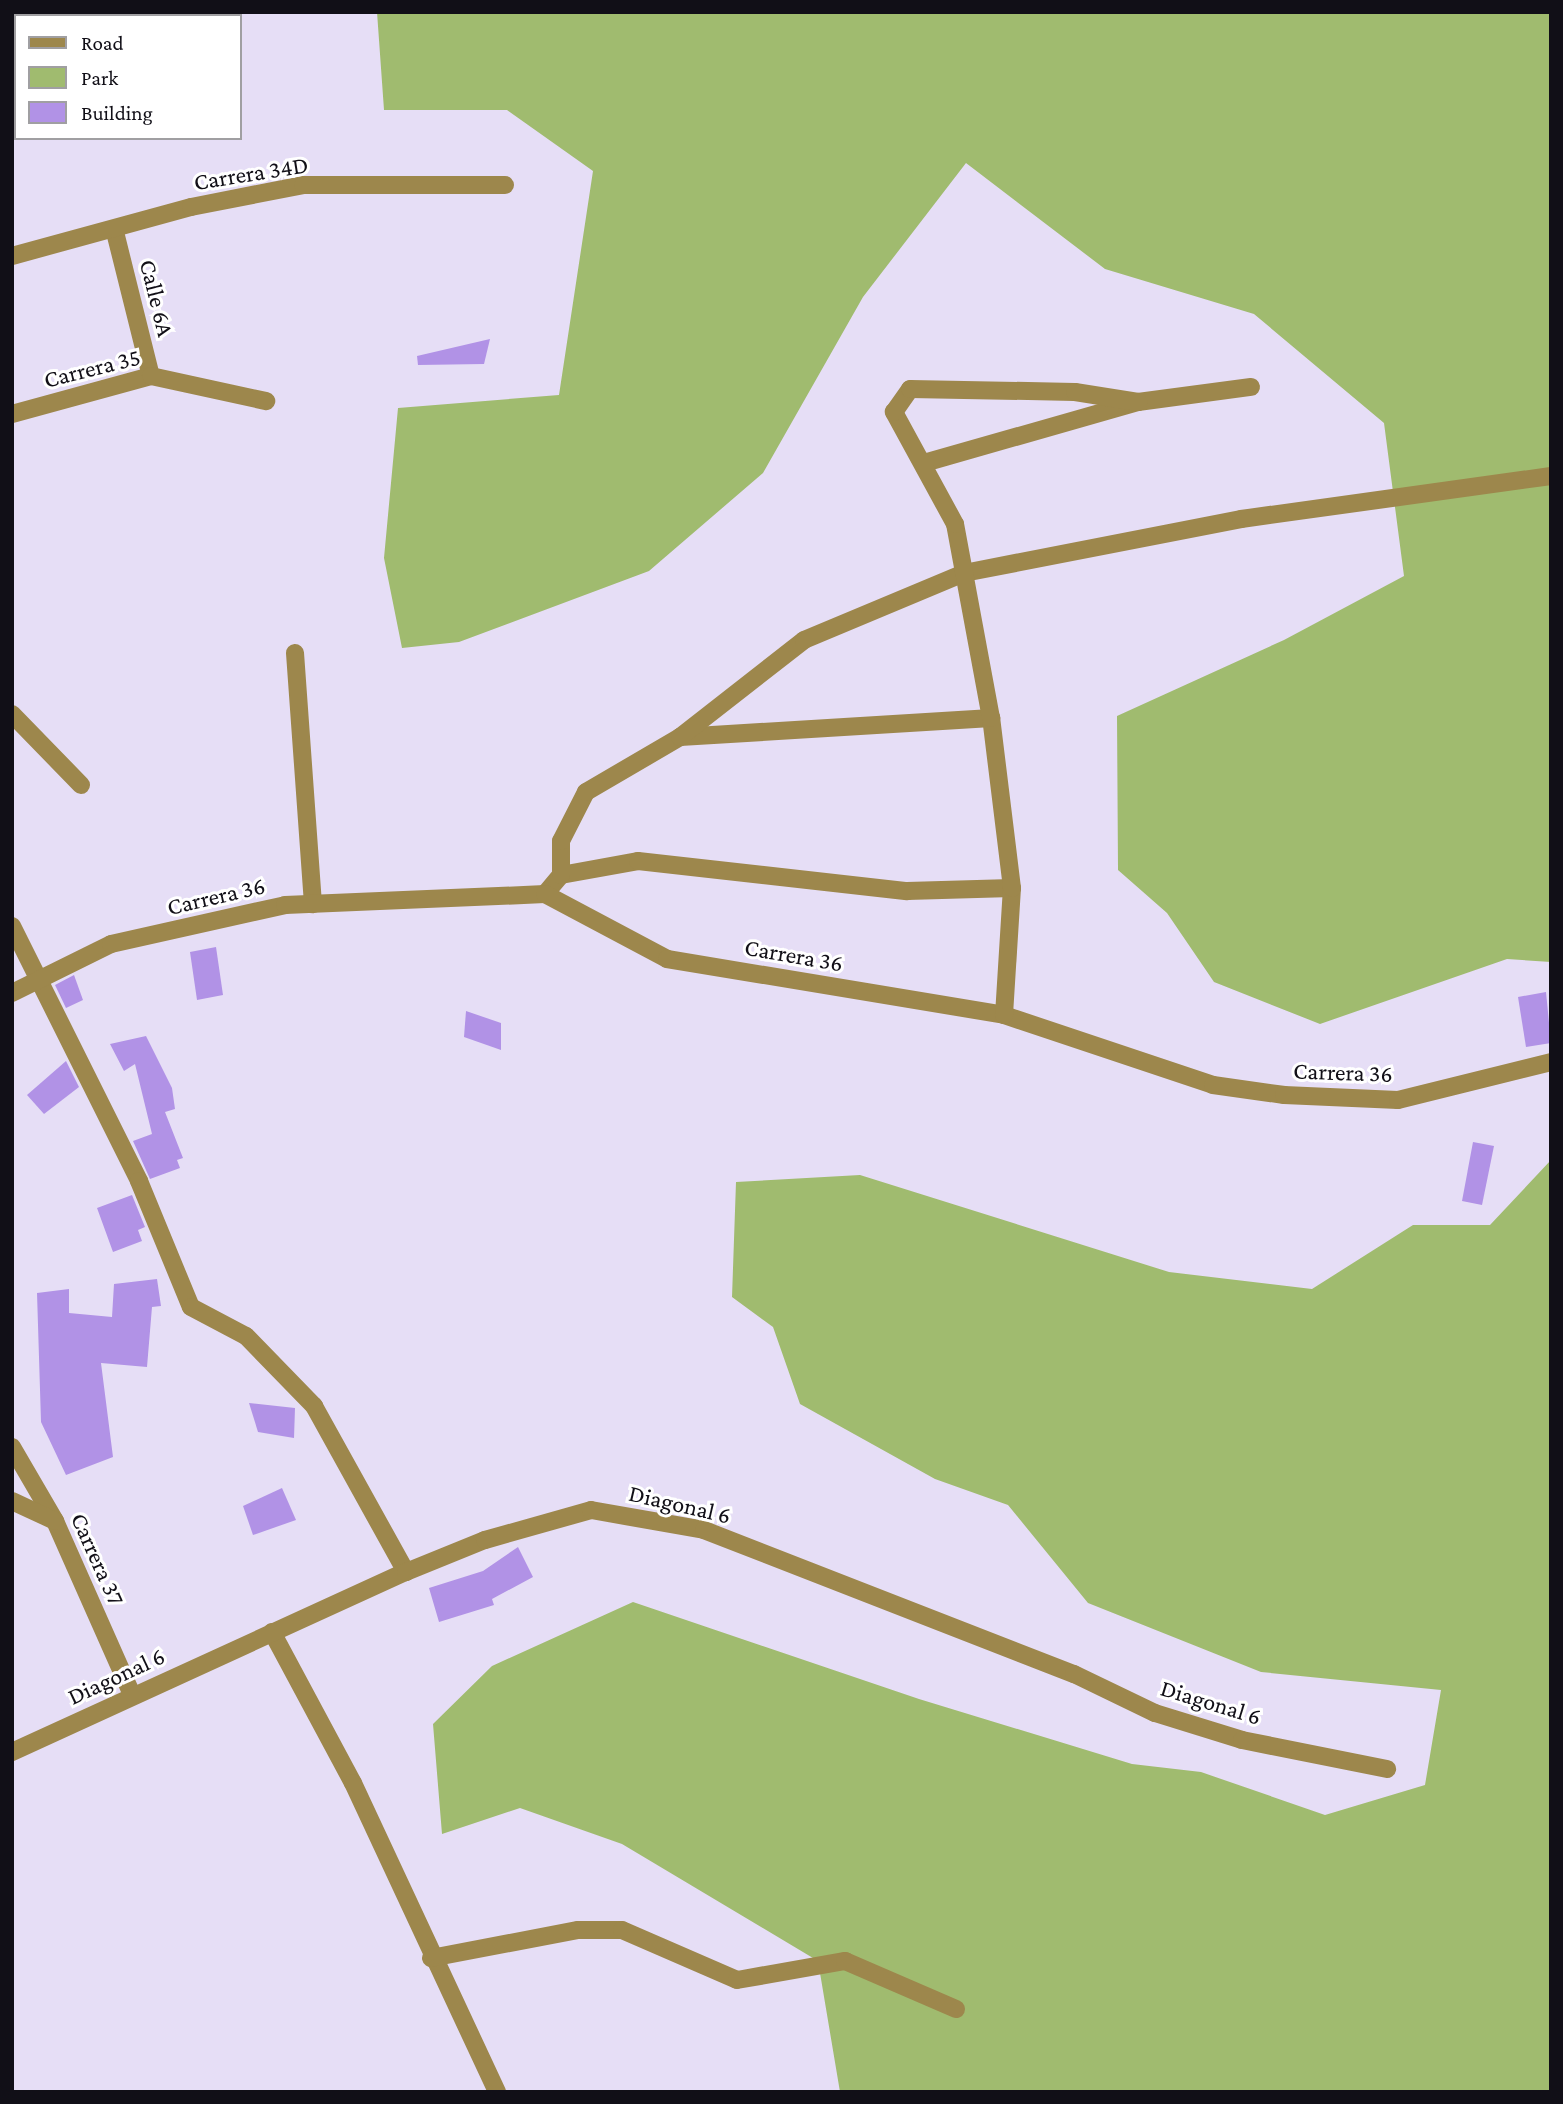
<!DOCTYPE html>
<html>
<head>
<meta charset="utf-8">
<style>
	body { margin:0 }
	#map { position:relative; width:1563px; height:2104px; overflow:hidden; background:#e6def6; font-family:"Crimson Pro",serif }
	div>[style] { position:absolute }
	.green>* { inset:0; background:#a0bb6f }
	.building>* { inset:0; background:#b192e6 }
	.minor>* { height:18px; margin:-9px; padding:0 9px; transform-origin:9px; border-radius:9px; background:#9d874c }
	span { translate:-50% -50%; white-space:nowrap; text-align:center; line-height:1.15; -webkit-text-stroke:6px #fff; paint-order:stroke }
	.street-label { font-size:24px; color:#110f17 }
	.frame { position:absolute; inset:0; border:14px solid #110f17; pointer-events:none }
	.legend { position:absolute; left:14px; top:14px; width:228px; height:126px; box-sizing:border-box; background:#fff; border:2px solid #a09fa2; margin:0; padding:9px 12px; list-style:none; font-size:21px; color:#110f17 }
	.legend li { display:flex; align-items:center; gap:14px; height:35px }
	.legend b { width:35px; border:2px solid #a09fa2 }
</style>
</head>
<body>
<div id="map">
	<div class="green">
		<div style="clip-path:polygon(377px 12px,1551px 12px,1551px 962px,1507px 959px,1320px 1024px,1214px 982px,1167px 913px,1118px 870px,1117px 716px,1284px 640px,1404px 576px,1384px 423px,1254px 314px,1105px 269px,966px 163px,863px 297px,763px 473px,649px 571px,459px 642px,402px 648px,384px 558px,398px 408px,559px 395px,593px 171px,507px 110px,384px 110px)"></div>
		<div style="clip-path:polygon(1551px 1160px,1551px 2092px,840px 2092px,818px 1961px,622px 1844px,520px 1808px,442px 1834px,433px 1724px,492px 1666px,633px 1602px,919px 1699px,1132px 1764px,1201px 1772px,1325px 1815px,1425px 1785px,1441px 1690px,1261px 1672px,1088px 1603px,1008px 1505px,935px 1479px,800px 1404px,773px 1327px,732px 1297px,736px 1182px,860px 1175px,1169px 1272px,1312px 1289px,1413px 1225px,1490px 1225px)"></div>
	</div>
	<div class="building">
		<div style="clip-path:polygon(490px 339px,484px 364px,418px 365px,417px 356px)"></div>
		<div style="clip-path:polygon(216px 947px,223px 995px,197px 1000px,190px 952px)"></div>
		<div style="clip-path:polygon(74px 975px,83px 1000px,66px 1008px,55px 985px)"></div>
		<div style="clip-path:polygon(1546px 992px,1551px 1043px,1526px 1047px,1518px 997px)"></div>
		<div style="clip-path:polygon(466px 1011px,501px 1023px,501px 1050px,464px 1037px)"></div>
		<div style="clip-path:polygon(146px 1036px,172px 1088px,175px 1109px,165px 1112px,183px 1158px,177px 1160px,180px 1168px,150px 1179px,133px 1141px,152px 1134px,135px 1064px,124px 1071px,110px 1044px)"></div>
		<div style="clip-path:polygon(66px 1061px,79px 1087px,44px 1114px,27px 1095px)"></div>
		<div style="clip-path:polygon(1473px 1142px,1494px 1146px,1482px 1205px,1462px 1201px)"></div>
		<div style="clip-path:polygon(132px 1195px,145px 1227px,138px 1230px,142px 1241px,113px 1252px,97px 1208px)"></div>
		<div style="clip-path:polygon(157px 1279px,161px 1306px,152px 1307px,147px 1367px,101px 1363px,113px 1457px,66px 1475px,41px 1422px,37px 1293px,69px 1289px,69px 1313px,112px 1317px,114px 1284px)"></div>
		<div style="clip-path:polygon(249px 1403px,295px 1408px,294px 1438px,258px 1432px)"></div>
		<div style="clip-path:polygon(282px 1488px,296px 1520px,253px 1535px,243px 1506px)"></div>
		<div style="clip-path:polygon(518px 1547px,533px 1577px,492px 1599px,494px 1605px,439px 1622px,429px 1588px,483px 1571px)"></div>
	</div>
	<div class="minor">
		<div style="left:12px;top:100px;width:4px;rotate:-14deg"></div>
		<div style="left:115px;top:232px;width:148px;rotate:76deg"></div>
		<div style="left:12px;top:256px;width:186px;rotate:-15.3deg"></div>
		<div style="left:191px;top:207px;width:114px;rotate:-11.1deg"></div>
		<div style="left:303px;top:185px;width:202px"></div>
		<div style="left:12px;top:414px;width:144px;rotate:-15.3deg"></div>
		<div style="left:151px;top:376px;width:118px;rotate:12.3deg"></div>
		<div style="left:924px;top:463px;width:223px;rotate:-15.9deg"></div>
		<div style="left:1138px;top:402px;width:114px;rotate:-7.6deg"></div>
		<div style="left:295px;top:653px;width:252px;rotate:85.9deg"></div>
		<div style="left:12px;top:714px;width:99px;rotate:45.8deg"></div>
		<div style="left:680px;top:737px;width:312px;rotate:-3.5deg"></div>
		<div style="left:561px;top:875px;width:78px;rotate:-10.3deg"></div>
		<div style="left:638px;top:861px;width:271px;rotate:6.4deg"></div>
		<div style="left:907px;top:891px;width:105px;rotate:-1.6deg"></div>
		<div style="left:545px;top:894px;width:25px;rotate:-50deg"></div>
		<div style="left:561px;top:875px;width:34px;rotate:-90deg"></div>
		<div style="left:561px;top:841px;width:55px;rotate:-63deg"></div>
		<div style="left:586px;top:792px;width:109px;rotate:-30.3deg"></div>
		<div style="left:680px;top:737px;width:157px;rotate:-38deg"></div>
		<div style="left:804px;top:640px;width:173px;rotate:-22.7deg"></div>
		<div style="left:964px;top:573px;width:282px;rotate:-11deg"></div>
		<div style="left:1241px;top:519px;width:313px;rotate:-7.9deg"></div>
		<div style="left:12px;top:926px;width:285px;rotate:63.5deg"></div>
		<div style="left:139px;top:1181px;width:136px;rotate:67.6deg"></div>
		<div style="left:191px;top:1307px;width:62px;rotate:27.8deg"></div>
		<div style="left:246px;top:1336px;width:98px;rotate:45.8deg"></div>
		<div style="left:314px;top:1406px;width:190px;rotate:61deg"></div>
		<div style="left:12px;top:993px;width:110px;rotate:-26.3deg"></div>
		<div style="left:111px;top:944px;width:178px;rotate:-12.6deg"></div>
		<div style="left:285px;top:905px;width:260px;rotate:-2.4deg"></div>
		<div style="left:545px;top:894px;width:138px;rotate:28deg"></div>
		<div style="left:667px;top:959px;width:342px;rotate:9.4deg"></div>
		<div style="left:1004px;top:1015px;width:220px;rotate:18.5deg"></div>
		<div style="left:1213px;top:1085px;width:72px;rotate:8deg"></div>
		<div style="left:1284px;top:1095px;width:114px;rotate:2.5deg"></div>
		<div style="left:1398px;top:1100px;width:158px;rotate:-13.9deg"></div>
		<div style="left:1004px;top:1015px;width:127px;rotate:-86.4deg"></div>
		<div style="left:1012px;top:888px;width:171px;rotate:-97deg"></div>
		<div style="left:991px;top:718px;width:197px;rotate:-100.5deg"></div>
		<div style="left:955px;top:524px;width:128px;rotate:-118.6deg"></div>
		<div style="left:894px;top:412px;width:28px;rotate:-55deg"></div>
		<div style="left:910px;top:389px;width:165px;rotate:1deg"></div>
		<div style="left:1075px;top:392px;width:64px;rotate:9deg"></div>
		<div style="left:12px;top:1447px;width:86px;rotate:59.8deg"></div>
		<div style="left:55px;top:1521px;width:190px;rotate:66.1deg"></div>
		<div style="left:12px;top:1501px;width:47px;rotate:24.9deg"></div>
		<div style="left:272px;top:1632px;width:171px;rotate:61.8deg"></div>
		<div style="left:353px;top:1783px;width:341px;rotate:65deg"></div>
		<div style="left:12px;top:1752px;width:433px;rotate:-24.6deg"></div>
		<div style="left:406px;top:1572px;width:85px;rotate:-22.1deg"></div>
		<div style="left:485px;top:1540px;width:110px;rotate:-15.8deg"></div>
		<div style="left:591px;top:1510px;width:115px;rotate:10deg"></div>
		<div style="left:704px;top:1530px;width:397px;rotate:21.3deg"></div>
		<div style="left:1074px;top:1674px;width:90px;rotate:25.7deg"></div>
		<div style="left:1155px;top:1713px;width:91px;rotate:17.2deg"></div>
		<div style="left:1242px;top:1740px;width:148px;rotate:11.3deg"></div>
		<div style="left:431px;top:1958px;width:150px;rotate:-10.8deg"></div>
		<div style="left:578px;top:1930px;width:44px"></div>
		<div style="left:622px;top:1930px;width:125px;rotate:23.5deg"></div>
		<div style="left:737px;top:1980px;width:110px;rotate:-10deg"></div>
		<div style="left:845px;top:1961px;width:121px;rotate:23.4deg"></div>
	</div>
	<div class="street-label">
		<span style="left:251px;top:173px;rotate:-9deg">Carrera 34D</span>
		<span style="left:157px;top:298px;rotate:76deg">Calle 6A</span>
		<span style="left:92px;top:368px;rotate:-14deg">Carrera 35</span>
		<span style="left:216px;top:896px;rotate:-13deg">Carrera 36</span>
		<span style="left:794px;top:955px;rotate:10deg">Carrera 36</span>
		<span style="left:1343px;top:1072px;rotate:2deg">Carrera 36</span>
		<span style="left:680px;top:1504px;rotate:13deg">Diagonal 6</span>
		<span style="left:98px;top:1559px;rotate:66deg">Carrera 37</span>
		<span style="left:116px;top:1676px;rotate:-25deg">Diagonal 6</span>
		<span style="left:1211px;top:1702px;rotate:17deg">Diagonal 6</span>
	</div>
	<div class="frame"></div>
	<ul class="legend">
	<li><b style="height:9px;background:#9d874c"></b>Road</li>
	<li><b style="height:19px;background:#a0bb6f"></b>Park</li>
	<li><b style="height:19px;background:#b192e6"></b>Building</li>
	</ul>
</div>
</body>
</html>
